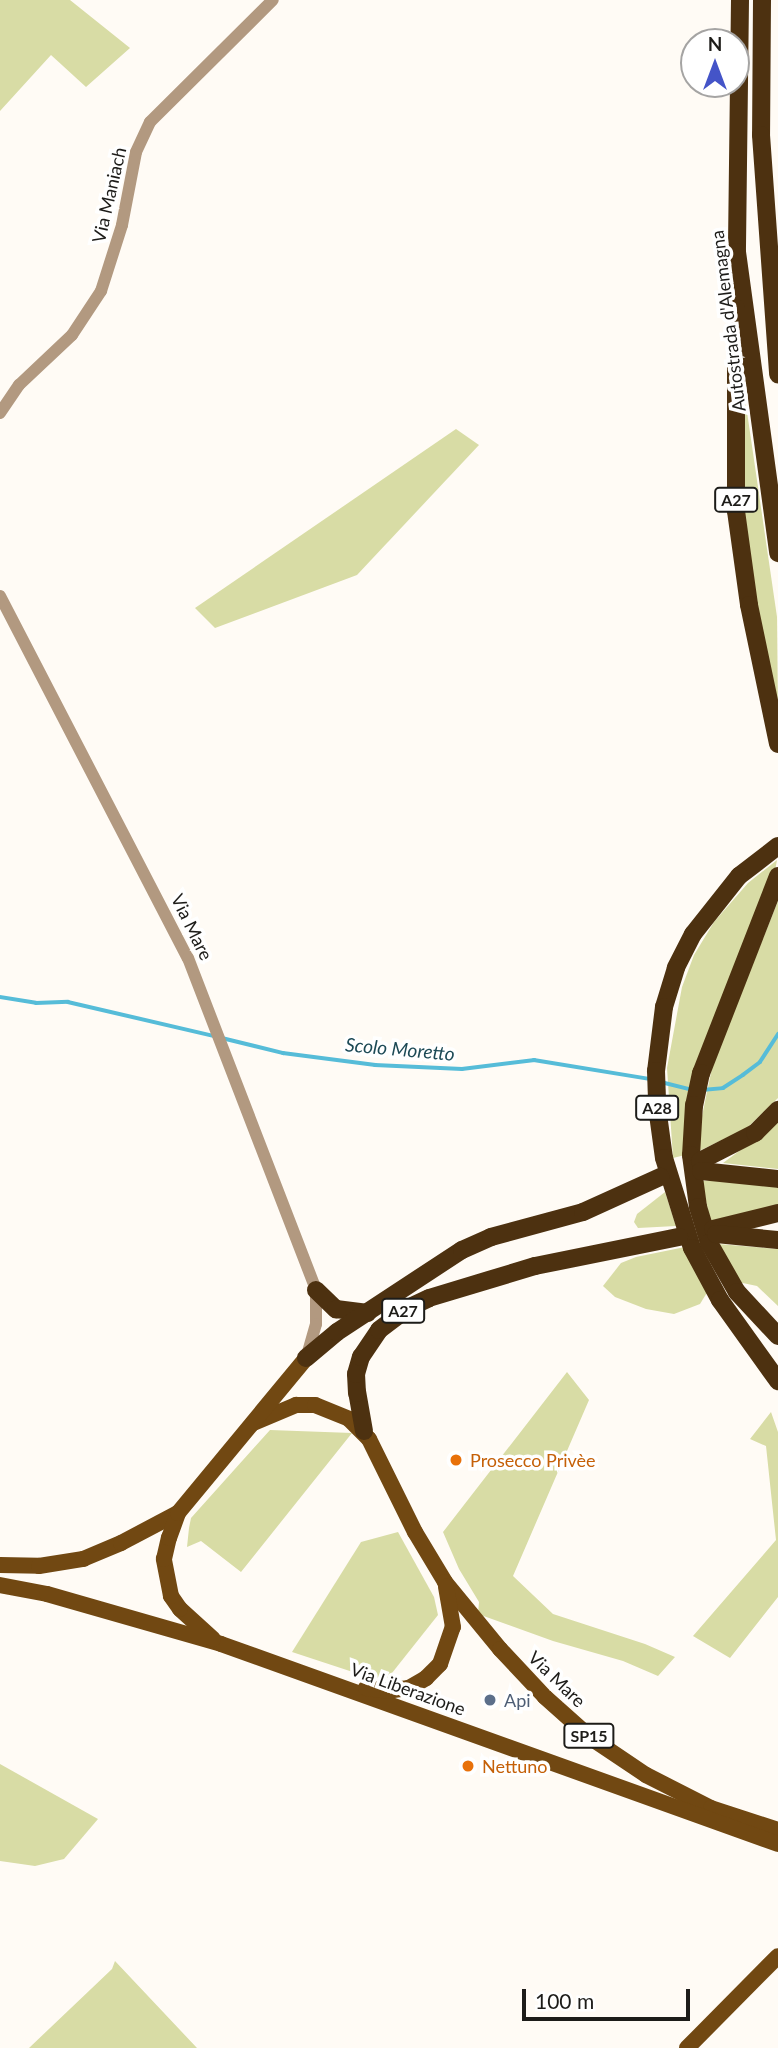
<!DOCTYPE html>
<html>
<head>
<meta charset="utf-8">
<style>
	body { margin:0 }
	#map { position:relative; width:778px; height:2048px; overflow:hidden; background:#fffbf5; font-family:Lato,sans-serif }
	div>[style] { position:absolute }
	.green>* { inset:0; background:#d8dca5 }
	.stream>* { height:3.5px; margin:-1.75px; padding:0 1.75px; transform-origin:1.75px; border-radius:1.75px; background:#56bcd8 }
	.minor>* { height:12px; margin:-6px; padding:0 6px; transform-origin:6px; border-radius:6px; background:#b29980 }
	.major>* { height:16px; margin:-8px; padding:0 8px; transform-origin:8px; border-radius:8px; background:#714812 }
	.highway>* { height:18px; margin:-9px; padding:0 9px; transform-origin:9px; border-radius:9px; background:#4d3110 }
	.dots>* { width:19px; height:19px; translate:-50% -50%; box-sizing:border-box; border:4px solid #fff; border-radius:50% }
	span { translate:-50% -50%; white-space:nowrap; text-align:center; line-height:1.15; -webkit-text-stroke:7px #fff; paint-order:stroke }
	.shield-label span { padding:2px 5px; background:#fff; border:2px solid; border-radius:5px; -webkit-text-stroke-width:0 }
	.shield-label { font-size:16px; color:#1d1c19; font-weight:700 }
	.street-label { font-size:18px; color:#1d1c19 }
	.food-label { font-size:18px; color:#c56008 }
	.left { translate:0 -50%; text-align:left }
	.service-label { font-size:18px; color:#4e5e75 }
	.water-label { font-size:19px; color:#1d4a56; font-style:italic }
	.north { position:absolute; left:680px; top:28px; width:70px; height:70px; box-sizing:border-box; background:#fff; border:2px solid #a5a4a3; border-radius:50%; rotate:0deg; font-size:19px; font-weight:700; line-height:28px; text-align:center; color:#1d1c19 }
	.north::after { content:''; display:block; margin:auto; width:24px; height:32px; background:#4454c8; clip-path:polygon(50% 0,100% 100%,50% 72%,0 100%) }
	.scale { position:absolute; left:522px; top:1989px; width:168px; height:32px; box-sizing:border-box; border:4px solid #1d1c19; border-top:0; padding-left:9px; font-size:21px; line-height:24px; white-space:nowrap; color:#1d1c19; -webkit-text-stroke:5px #fff; paint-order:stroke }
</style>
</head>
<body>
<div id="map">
	<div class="green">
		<div style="clip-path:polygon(0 0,70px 0,130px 48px,86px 87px,51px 55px,0 111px)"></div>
		<div style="clip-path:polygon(740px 402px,746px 405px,777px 617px,778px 712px,746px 549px)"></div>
		<div style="clip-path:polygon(456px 429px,479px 445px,357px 575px,215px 628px,195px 608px)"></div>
		<div style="clip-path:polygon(777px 860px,772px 887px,707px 1036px,685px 1155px,673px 1158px,667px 1068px,682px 987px,694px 955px,714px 922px,748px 883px)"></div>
		<div style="clip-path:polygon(778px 901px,778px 1098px,747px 1128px,699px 1151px,702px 1116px,713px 1063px)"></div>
		<div style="clip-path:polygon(778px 1118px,778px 1169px,723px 1163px,758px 1137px)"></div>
		<div style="clip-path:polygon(719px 1180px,778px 1185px,778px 1205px,710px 1221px,702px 1181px)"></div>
		<div style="clip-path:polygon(665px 1192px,676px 1226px,638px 1228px,634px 1222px,637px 1214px)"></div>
		<div style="clip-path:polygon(718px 1244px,778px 1249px,778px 1306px,757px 1286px,738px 1282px)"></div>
		<div style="clip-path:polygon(685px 1247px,708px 1291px,700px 1304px,674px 1314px,646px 1309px,615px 1297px,603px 1286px,621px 1263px,636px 1257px)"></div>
		<div style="clip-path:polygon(567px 1372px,589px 1400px,513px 1576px,553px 1614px,645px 1644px,675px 1657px,658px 1676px,623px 1661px,553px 1641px,478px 1614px,479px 1602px,459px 1569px,443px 1532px)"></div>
		<div style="clip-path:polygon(771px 1412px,778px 1432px,778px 1597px,730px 1658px,693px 1636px,776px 1540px,766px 1446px,750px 1439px)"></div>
		<div style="clip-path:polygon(270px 1430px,352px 1433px,241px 1572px,201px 1541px,187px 1547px,189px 1528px,191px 1518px)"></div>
		<div style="clip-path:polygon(398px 1532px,434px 1597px,438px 1615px,388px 1678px,368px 1677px,292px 1652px,361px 1542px)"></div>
		<div style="clip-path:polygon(0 1764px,98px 1819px,64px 1859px,35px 1866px,0 1861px)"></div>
		<div style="clip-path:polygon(115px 1961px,197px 2048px,29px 2048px,112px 1969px)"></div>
	</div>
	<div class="stream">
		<div style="left:0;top:997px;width:36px;rotate:9deg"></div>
		<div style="left:36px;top:1003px;width:32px;rotate:-2deg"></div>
		<div style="left:68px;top:1002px;width:150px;rotate:13.1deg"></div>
		<div style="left:222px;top:1038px;width:63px;rotate:13.8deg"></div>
		<div style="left:283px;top:1053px;width:93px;rotate:7.4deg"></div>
		<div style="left:375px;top:1065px;width:87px;rotate:2.6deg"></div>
		<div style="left:462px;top:1069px;width:73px;rotate:-7.1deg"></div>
		<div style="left:534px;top:1060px;width:118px;rotate:9.3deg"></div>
		<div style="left:661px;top:1082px;width:30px;rotate:14deg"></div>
		<div style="left:702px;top:1090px;width:21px;rotate:-5deg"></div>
		<div style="left:723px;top:1088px;width:24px;rotate:-33deg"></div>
		<div style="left:743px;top:1075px;width:21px;rotate:-37deg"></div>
		<div style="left:760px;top:1062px;width:33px;rotate:-57deg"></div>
	</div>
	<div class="minor">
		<div style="left:0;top:413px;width:34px;rotate:-56deg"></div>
		<div style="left:19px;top:385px;width:73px;rotate:-43.3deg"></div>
		<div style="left:72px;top:335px;width:53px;rotate:-56.6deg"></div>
		<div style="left:101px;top:291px;width:69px;rotate:-72.3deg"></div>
		<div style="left:122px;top:225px;width:74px;rotate:-79.1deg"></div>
		<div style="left:136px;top:152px;width:33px;rotate:-65deg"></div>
		<div style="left:150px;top:122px;width:173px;rotate:-44.8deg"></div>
		<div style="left:0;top:596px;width:408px;rotate:62.6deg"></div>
		<div style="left:188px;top:958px;width:356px;rotate:68.9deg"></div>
		<div style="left:316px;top:1290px;width:34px;rotate:90deg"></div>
		<div style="left:316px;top:1324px;width:35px;rotate:106deg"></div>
	</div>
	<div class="major">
		<div style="left:253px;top:1423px;width:47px;rotate:-22.7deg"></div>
		<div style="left:296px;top:1405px;width:19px"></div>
		<div style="left:315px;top:1405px;width:37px;rotate:22deg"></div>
		<div style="left:349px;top:1419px;width:28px;rotate:45deg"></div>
		<div style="left:369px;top:1439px;width:104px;rotate:63.7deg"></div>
		<div style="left:415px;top:1532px;width:58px;rotate:59deg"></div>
		<div style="left:445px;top:1582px;width:87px;rotate:50.6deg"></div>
		<div style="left:500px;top:1649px;width:66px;rotate:46.8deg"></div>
		<div style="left:545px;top:1697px;width:62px;rotate:41.7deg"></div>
		<div style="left:591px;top:1738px;width:66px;rotate:33.9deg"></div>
		<div style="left:646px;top:1775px;width:73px;rotate:26.9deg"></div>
		<div style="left:711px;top:1808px;width:71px;rotate:18.2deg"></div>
		<div style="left:0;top:1565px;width:39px;rotate:1deg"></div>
		<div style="left:39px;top:1566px;width:45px;rotate:-9deg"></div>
		<div style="left:83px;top:1559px;width:41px;rotate:-22.8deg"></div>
		<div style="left:121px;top:1543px;width:64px;rotate:-27.8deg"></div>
		<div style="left:0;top:1585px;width:48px;rotate:10.8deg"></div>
		<div style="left:47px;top:1594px;width:181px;rotate:16deg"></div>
		<div style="left:221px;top:1644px;width:592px;rotate:19.75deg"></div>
		<div style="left:213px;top:1639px;width:45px;rotate:-137.7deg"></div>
		<div style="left:180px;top:1609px;width:16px;rotate:-125deg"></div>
		<div style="left:171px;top:1596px;width:38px;rotate:-101deg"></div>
		<div style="left:164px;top:1559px;width:22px;rotate:-77deg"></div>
		<div style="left:169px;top:1538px;width:27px;rotate:-70deg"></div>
		<div style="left:178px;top:1513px;width:201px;rotate:-50.4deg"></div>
		<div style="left:366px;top:1688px;width:21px;rotate:8deg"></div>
		<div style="left:387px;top:1691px;width:22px;rotate:-8deg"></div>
		<div style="left:409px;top:1688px;width:20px;rotate:-30deg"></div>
		<div style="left:426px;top:1678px;width:20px;rotate:-45deg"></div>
		<div style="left:440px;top:1664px;width:39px;rotate:-71deg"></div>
		<div style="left:453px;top:1627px;width:41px;rotate:-99.9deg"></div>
		<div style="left:687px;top:2048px;width:129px;rotate:-45.3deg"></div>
	</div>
	<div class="highway">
		<div style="left:740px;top:0;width:252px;rotate:90.7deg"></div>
		<div style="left:737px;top:252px;width:304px;rotate:82.2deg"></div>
		<div style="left:762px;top:0;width:135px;rotate:90.4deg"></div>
		<div style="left:761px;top:135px;width:240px;rotate:85.9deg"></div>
		<div style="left:736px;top:308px;width:203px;rotate:90deg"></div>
		<div style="left:736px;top:511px;width:95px;rotate:82.1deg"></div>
		<div style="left:749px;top:605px;width:142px;rotate:78.2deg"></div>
		<div style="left:778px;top:846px;width:49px;rotate:142.4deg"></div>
		<div style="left:739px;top:876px;width:74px;rotate:128.4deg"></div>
		<div style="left:693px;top:934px;width:38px;rotate:117deg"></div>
		<div style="left:676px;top:968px;width:41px;rotate:107.1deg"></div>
		<div style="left:664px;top:1007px;width:64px;rotate:97.1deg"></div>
		<div style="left:656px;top:1071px;width:36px;rotate:88deg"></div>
		<div style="left:657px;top:1107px;width:51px;rotate:82.2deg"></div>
		<div style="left:664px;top:1158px;width:94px;rotate:72.7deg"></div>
		<div style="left:692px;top:1248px;width:59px;rotate:61.7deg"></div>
		<div style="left:720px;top:1300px;width:100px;rotate:54.4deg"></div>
		<div style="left:778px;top:876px;width:212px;rotate:111.3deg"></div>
		<div style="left:701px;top:1073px;width:33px;rotate:102deg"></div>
		<div style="left:694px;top:1105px;width:50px;rotate:93.4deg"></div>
		<div style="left:691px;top:1155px;width:52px;rotate:82.3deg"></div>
		<div style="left:698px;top:1207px;width:38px;rotate:73deg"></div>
		<div style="left:709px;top:1243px;width:56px;rotate:60.3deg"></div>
		<div style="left:737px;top:1292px;width:60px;rotate:47deg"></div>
		<div style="left:700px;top:1161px;width:62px;rotate:-27deg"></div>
		<div style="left:755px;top:1133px;width:33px;rotate:-45deg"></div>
		<div style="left:701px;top:1171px;width:77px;rotate:5.9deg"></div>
		<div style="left:713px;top:1229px;width:67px;rotate:-13.8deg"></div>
		<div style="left:716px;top:1234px;width:62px;rotate:5.5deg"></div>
		<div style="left:316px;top:1290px;width:28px;rotate:44deg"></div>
		<div style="left:336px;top:1309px;width:32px;rotate:7deg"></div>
		<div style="left:306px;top:1358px;width:40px;rotate:-40deg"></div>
		<div style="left:337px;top:1332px;width:149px;rotate:-33.3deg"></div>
		<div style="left:462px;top:1250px;width:32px;rotate:-24deg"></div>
		<div style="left:491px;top:1237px;width:95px;rotate:-15.2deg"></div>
		<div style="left:583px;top:1212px;width:85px;rotate:-24.4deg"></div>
		<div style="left:364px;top:1431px;width:39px;rotate:-100deg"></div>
		<div style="left:357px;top:1393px;width:19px;rotate:-93deg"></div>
		<div style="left:356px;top:1374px;width:18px;rotate:-74deg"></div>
		<div style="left:361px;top:1357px;width:32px;rotate:-56deg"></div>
		<div style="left:379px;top:1330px;width:36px;rotate:-37deg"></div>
		<div style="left:408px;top:1308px;width:23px;rotate:-25deg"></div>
		<div style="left:429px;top:1298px;width:111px;rotate:-16.8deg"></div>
		<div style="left:535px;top:1266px;width:147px;rotate:-11.4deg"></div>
	</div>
	<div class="dots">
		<div style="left:456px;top:1460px;background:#e8710a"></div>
		<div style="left:490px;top:1700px;background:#5c6f8a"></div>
		<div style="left:468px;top:1766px;background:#e8710a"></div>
	</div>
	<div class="shield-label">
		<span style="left:736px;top:500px">A27</span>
		<span style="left:657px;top:1108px">A28</span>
		<span style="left:403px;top:1311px">A27</span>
		<span style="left:589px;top:1736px">SP15</span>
	</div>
	<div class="street-label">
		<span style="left:109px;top:195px;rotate:-77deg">Via Maniach</span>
		<span style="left:728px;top:321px;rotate:-97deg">Autostrada d'Alemagna</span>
		<span style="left:192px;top:927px;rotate:64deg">Via Mare</span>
		<span style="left:557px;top:1679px;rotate:44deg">Via Mare</span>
		<span style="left:408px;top:1689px;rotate:20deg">Via Liberazione</span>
	</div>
	<div class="food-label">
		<span class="left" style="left:470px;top:1460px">Prosecco Privèe</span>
		<span class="left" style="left:482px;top:1766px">Nettuno</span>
	</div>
	<div class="service-label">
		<span class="left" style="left:504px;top:1700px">Api</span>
	</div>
	<div class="water-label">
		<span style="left:400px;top:1049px;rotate:5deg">Scolo Moretto</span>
	</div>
	<div class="north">N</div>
	<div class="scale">100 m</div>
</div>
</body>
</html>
